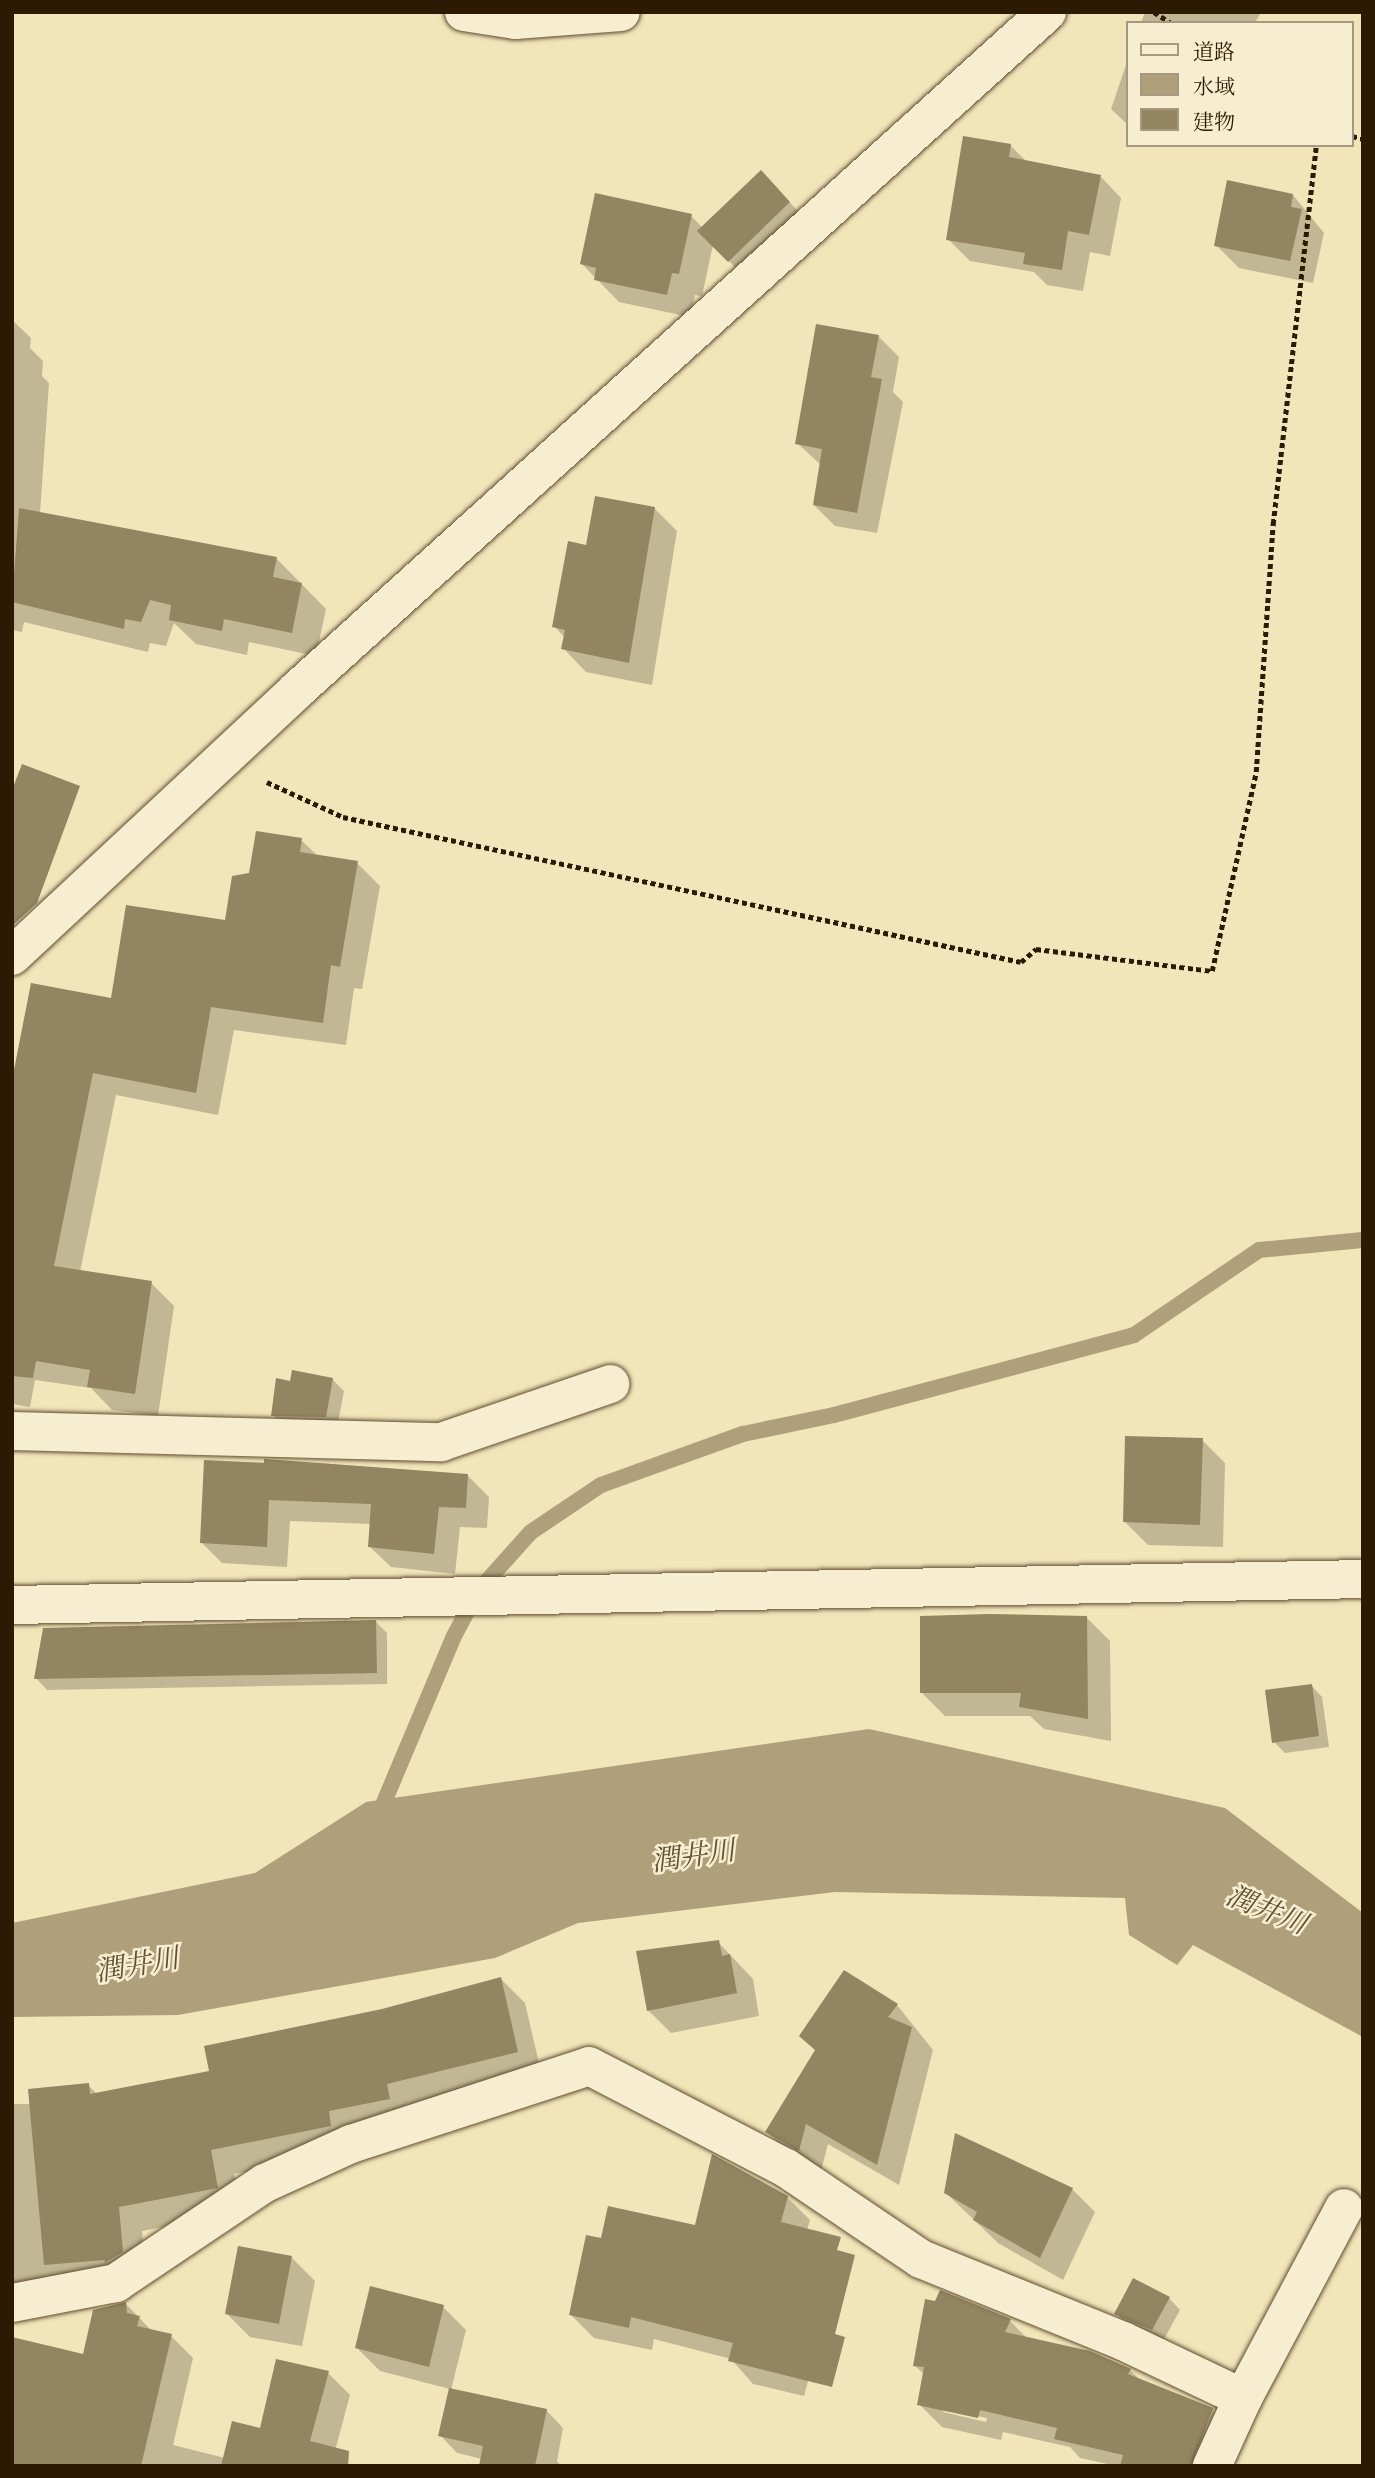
<!DOCTYPE html>
<html>
<head>
<meta charset="utf-8">
<style>
	body { margin:0 }
	#map { position:relative; width:1375px; height:2478px; overflow:hidden; background:#f2e5b9; font-family:"EB Garamond","Noto Serif JP",serif }
	div>[style] { position:absolute }
	.water>* { inset:0; background:#afa07b }
	.shadow>* { inset:0; background:#0003 }
	.stream>* { height:16px; margin:-8px; padding:0 8px; transform-origin:8px; border-radius:8px; background:#afa07b }
	.building>* { inset:0; background:#938462 }
	.path>* { height:4.5px; margin-top:-2.25px; transform-origin:0; background:repeating-linear-gradient(90deg,#2d1a03 0 5px,transparent 0 8.5px) }
	.roads { filter:drop-shadow(0 0 2px #5e4d30) drop-shadow(0 0 2px #5e4d30) }
	.street>* { height:38px; margin:-19px; padding:0 19px; transform-origin:19px; border-radius:19px; background:#f7eed2 }
	.secondary>* { height:38px; margin:-19px; padding:0 19px; transform-origin:19px; border-radius:19px; background:#f7eed2 }
	span { translate:-50% -50%; white-space:nowrap; text-align:center; line-height:1.15; -webkit-text-stroke:5px #f7eed2; paint-order:stroke }
	.water-label { font-size:28px; color:#615033; font-style:italic }
	.frame { position:absolute; inset:0; border:14px solid #2d1a03; pointer-events:none }
	.legend { position:absolute; left:1126px; top:21px; width:228px; height:126px; box-sizing:border-box; background:#f7eed2; border:2px solid #a6997f; margin:0; padding:9px 12px; list-style:none; font-size:21px; color:#2d1a03 }
	.legend li { display:flex; align-items:center; gap:14px; height:35px }
	.legend b { width:35px; border:2px solid #a6997f }
</style>
</head>
<body>
<div id="map">
	<div class="water">
		<div style="clip-path:polygon(869px 1729px,1225px 1808px,1363px 1913px,1363px 2037px,1193px 1945px,1177px 1965px,1129px 1935px,1125px 1898px,835px 1892px,578px 1923px,495px 1958px,178px 2015px,12px 2017px,12px 1923px,255px 1873px,366px 1802px)"></div>
	</div>
	<div class="shadow">
		<div style="clip-path:polygon(1145px 12px,1261px 12px,1255px 23px,1141px 23px)"></div>
		<div style="clip-path:polygon(1128px 59px,1128px 125px,1111px 109px)"></div>
		<div style="clip-path:polygon(1010px 145px,1027px 162px,1100px 176px,1121px 198px,1110px 256px,1090px 252px,1083px 291px,1047px 285px,1034px 272px,970px 261px,948px 239px)"></div>
		<div style="clip-path:polygon(761px 172px,812px 226px,752px 284px,713px 245px,702px 296px,695px 295px,690px 317px,619px 302px,582px 264px,691px 216px,703px 228px)"></div>
		<div style="clip-path:polygon(1293px 195px,1324px 233px,1313px 283px,1239px 268px,1216px 245px)"></div>
		<div style="clip-path:polygon(12px 320px,31px 338px,30px 348px,43px 361px,42px 376px,49px 383px,40px 514px,277px 559px,326px 609px,316px 656px,249px 642px,247px 655px,196px 644px,174px 623px,166px 646px,150px 643px,148px 652px,24px 622px,22px 632px,12px 630px)"></div>
		<div style="clip-path:polygon(878px 336px,899px 357px,893px 392px,903px 402px,877px 533px,835px 526px,814px 505px,821px 465px,797px 443px)"></div>
		<div style="clip-path:polygon(654px 508px,677px 531px,652px 685px,586px 672px,563px 648px,565px 638px,554px 626px,588px 547px)"></div>
		<div style="clip-path:polygon(301px 840px,318px 856px,357px 863px,380px 886px,362px 989px,354px 988px,346px 1045px,234px 1030px,218px 1115px,116px 1095px,80px 1272px,151px 1283px,174px 1306px,158px 1416px,112px 1410px,91px 1388px,35px 1380px,30px 1407px,12px 1404px,12px 1104px,113px 1000px,226px 922px,250px 875px)"></div>
		<div style="clip-path:polygon(332px 1379px,344px 1391px,337px 1428px,284px 1426px,273px 1415px,292px 1383px)"></div>
		<div style="clip-path:polygon(1202px 1440px,1225px 1463px,1223px 1547px,1148px 1545px,1125px 1522px)"></div>
		<div style="clip-path:polygon(205px 1462px,319px 1463px,468px 1476px,489px 1497px,487px 1528px,460px 1527px,455px 1574px,391px 1567px,369px 1546px,371px 1524px,290px 1521px,287px 1567px,222px 1563px,201px 1542px)"></div>
		<div style="clip-path:polygon(1087px 1618px,1110px 1641px,1111px 1741px,1044px 1729px,1030px 1716px,945px 1716px,922px 1693px)"></div>
		<div style="clip-path:polygon(376px 1622px,387px 1633px,387px 1684px,47px 1690px,36px 1678px)"></div>
		<div style="clip-path:polygon(1311px 1685px,1322px 1697px,1329px 1747px,1285px 1753px,1274px 1742px)"></div>
		<div style="clip-path:polygon(718px 1942px,753px 1979px,759px 2016px,671px 2033px,648px 2010px)"></div>
		<div style="clip-path:polygon(501px 1979px,525px 2003px,542px 2076px,355px 2150px,234px 2174px,241px 2212px,142px 2231px,146px 2277px,12px 2294px,12px 2104px,31px 2104px,88px 2085px,97px 2094px,211px 2073px,382px 2011px)"></div>
		<div style="clip-path:polygon(897px 2005px,933px 2050px,899px 2185px,828px 2144px,821px 2171px,788px 2153px,767px 2132px)"></div>
		<div style="clip-path:polygon(956px 2135px,1072px 2189px,1095px 2212px,1063px 2280px,998px 2243px,946px 2193px)"></div>
		<div style="clip-path:polygon(787px 2197px,810px 2220px,807px 2230px,842px 2256px,804px 2396px,753px 2384px,731px 2359px,654px 2339px,652px 2350px,594px 2338px,571px 2315px,602px 2240px,697px 2227px)"></div>
		<div style="clip-path:polygon(292px 2258px,315px 2281px,302px 2346px,250px 2337px,227px 2314px)"></div>
		<div style="clip-path:polygon(1169px 2298px,1180px 2310px,1163px 2341px,1127px 2325px,1116px 2313px)"></div>
		<div style="clip-path:polygon(126px 2304px,152px 2331px,171px 2336px,193px 2358px,173px 2445px,225px 2458px,328px 2373px,350px 2395px,331px 2466px,12px 2466px,84px 2356px)"></div>
		<div style="clip-path:polygon(443px 2307px,466px 2330px,451px 2390px,546px 2410px,563px 2428px,557px 2461px,561px 2466px,481px 2466px,482px 2459px,457px 2453px,440px 2435px,450px 2389px,380px 2371px,357px 2348px)"></div>
		<div style="clip-path:polygon(evenodd,1010px 2321px,1028px 2339px,1130px 2370px,1140px 2380px,1212px 2409px,1235px 2432px,1222px 2466px,1117px 2466px,1080px 2458px,1070px 2447px,1003px 2432px,1001px 2440px,942px 2427px,919px 2404px,925px 2375px,915px 2366px,1010px 2321px,943px 2409px,987px 2418px,986px 2422px,943px 2412px,943px 2409px)"></div>
	</div>
	<div class="stream">
		<div style="left:377px;top:1819px;width:196px;rotate:-67.2deg"></div>
		<div style="left:453px;top:1638px;width:53px;rotate:-62deg"></div>
		<div style="left:478px;top:1591px;width:79px;rotate:-48.1deg"></div>
		<div style="left:531px;top:1532px;width:84px;rotate:-33.9deg"></div>
		<div style="left:601px;top:1485px;width:151px;rotate:-19.8deg"></div>
		<div style="left:743px;top:1434px;width:93px;rotate:-11.8deg"></div>
		<div style="left:834px;top:1415px;width:310px;rotate:-14.9deg"></div>
		<div style="left:1134px;top:1335px;width:151px;rotate:-34.2deg"></div>
		<div style="left:1259px;top:1250px;width:104px;rotate:-5.5deg"></div>
	</div>
	<div class="building">
		<div style="clip-path:polygon(963px 136px,1011px 144px,1009px 157px,1101px 175px,1089px 235px,1068px 231px,1062px 270px,1023px 264px,1025px 253px,946px 240px)"></div>
		<div style="clip-path:polygon(761px 170px,790px 202px,728px 262px,697px 231px)"></div>
		<div style="clip-path:polygon(1227px 180px,1293px 194px,1291px 207px,1302px 209px,1290px 261px,1214px 246px)"></div>
		<div style="clip-path:polygon(595px 193px,692px 214px,679px 274px,672px 273px,667px 295px,594px 280px,596px 268px,580px 264px)"></div>
		<div style="clip-path:polygon(816px 324px,879px 335px,871px 377px,882px 379px,857px 513px,813px 505px,822px 449px,795px 444px)"></div>
		<div style="clip-path:polygon(595px 496px,655px 507px,629px 663px,561px 649px,565px 630px,552px 627px,568px 541px,586px 545px)"></div>
		<div style="clip-path:polygon(19px 508px,277px 557px,273px 577px,302px 583px,292px 633px,224px 619px,222px 631px,169px 620px,171px 605px,150px 600px,141px 622px,125px 619px,124px 629px,12px 602px)"></div>
		<div style="clip-path:polygon(22px 764px,80px 786px,37px 903px,12px 926px,12px 790px)"></div>
		<div style="clip-path:polygon(256px 831px,302px 838px,300px 852px,358px 861px,340px 967px,331px 965px,323px 1023px,211px 1007px,196px 1093px,93px 1073px,54px 1266px,152px 1281px,135px 1394px,87px 1387px,90px 1370px,36px 1361px,33px 1378px,12px 1376px,12px 1080px,31px 983px,111px 998px,126px 905px,225px 920px,232px 876px,249px 873px)"></div>
		<div style="clip-path:polygon(292px 1370px,333px 1378px,326px 1417px,271px 1416px,276px 1378px,290px 1381px)"></div>
		<div style="clip-path:polygon(1125px 1436px,1203px 1438px,1200px 1525px,1123px 1522px)"></div>
		<div style="clip-path:polygon(264px 1459px,468px 1474px,466px 1508px,439px 1507px,434px 1554px,368px 1547px,371px 1504px,269px 1500px,267px 1547px,200px 1543px,204px 1460px,264px 1463px)"></div>
		<div style="clip-path:polygon(990px 1614px,1087px 1616px,1088px 1719px,1019px 1707px,1021px 1693px,920px 1693px,920px 1616px)"></div>
		<div style="clip-path:polygon(376px 1620px,377px 1673px,34px 1679px,43px 1628px)"></div>
		<div style="clip-path:polygon(1312px 1684px,1319px 1736px,1272px 1743px,1265px 1690px)"></div>
		<div style="clip-path:polygon(719px 1940px,722px 1956px,730px 1954px,737px 1993px,647px 2011px,636px 1951px)"></div>
		<div style="clip-path:polygon(844px 1970px,898px 2004px,888px 2017px,912px 2027px,877px 2165px,806px 2124px,799px 2151px,765px 2132px,815px 2050px,799px 2036px)"></div>
		<div style="clip-path:polygon(501px 1977px,518px 2052px,387px 2084px,390px 2099px,329px 2111px,331px 2126px,211px 2150px,218px 2188px,119px 2207px,123px 2252px,104px 2263px,105px 2260px,44px 2265px,28px 2089px,89px 2083px,90px 2094px,209px 2071px,204px 2046px,382px 2009px)"></div>
		<div style="clip-path:polygon(955px 2133px,1073px 2188px,1040px 2258px,973px 2220px,977px 2212px,944px 2193px)"></div>
		<div style="clip-path:polygon(712px 2154px,788px 2196px,781px 2222px,841px 2237px,837px 2250px,855px 2255px,835px 2334px,845px 2337px,832px 2387px,728px 2361px,733px 2343px,631px 2317px,629px 2328px,569px 2315px,586px 2235px,601px 2238px,608px 2206px,695px 2225px)"></div>
		<div style="clip-path:polygon(238px 2246px,292px 2256px,279px 2324px,225px 2314px)"></div>
		<div style="clip-path:polygon(1133px 2278px,1170px 2297px,1152px 2330px,1114px 2314px)"></div>
		<div style="clip-path:polygon(370px 2286px,444px 2305px,429px 2367px,355px 2348px)"></div>
		<div style="clip-path:polygon(940px 2290px,1011px 2319px,1005px 2332px,1090px 2351px,1131px 2369px,1128px 2374px,1213px 2408px,1191px 2466px,1120px 2466px,1123px 2455px,1054px 2439px,1057px 2428px,980px 2410px,978px 2418px,917px 2405px,924px 2367px,913px 2366px,925px 2299px,935px 2301px)"></div>
		<div style="clip-path:polygon(126px 2302px,127px 2313px,140px 2316px,137px 2326px,172px 2334px,141px 2466px,12px 2466px,12px 2337px,83px 2354px,93px 2310px)"></div>
		<div style="clip-path:polygon(276px 2359px,329px 2371px,310px 2441px,349px 2451px,348px 2466px,221px 2466px,232px 2421px,260px 2428px)"></div>
		<div style="clip-path:polygon(449px 2388px,547px 2409px,535px 2466px,479px 2466px,483px 2446px,438px 2436px)"></div>
	</div>
	<div class="path">
		<div style="left:1154px;top:12px;width:20px;rotate:33deg"></div>
		<div style="left:1352px;top:136px;width:11px;rotate:15deg"></div>
		<div style="left:267px;top:782px;width:84px;rotate:24.7deg"></div>
		<div style="left:343px;top:817px;width:693px;rotate:12.07deg"></div>
		<div style="left:1021px;top:962px;width:20px;rotate:-41deg"></div>
		<div style="left:1036px;top:949px;width:177px;rotate:7.1deg"></div>
		<div style="left:1212px;top:971px;width:204px;rotate:-77.5deg"></div>
		<div style="left:1256px;top:772px;width:249px;rotate:-86.1deg"></div>
		<div style="left:1273px;top:524px;width:381px;rotate:-83.5deg"></div>
	</div>
	<div class="roads">
		<div class="street">
			<div style="left:464px;top:12px;width:52px;rotate:8.9deg"></div>
			<div style="left:515px;top:20px;width:106px;rotate:-4.3deg"></div>
			<div style="left:12px;top:956px;width:390px;rotate:-43deg"></div>
			<div style="left:297px;top:690px;width:1011px;rotate:-42.11deg"></div>
			<div style="left:12px;top:1431px;width:429px;rotate:1.5deg"></div>
			<div style="left:441px;top:1442px;width:179px;rotate:-18.9deg"></div>
			<div style="left:12px;top:2303px;width:106px;rotate:-10.9deg"></div>
			<div style="left:116px;top:2283px;width:179px;rotate:-33.9deg"></div>
			<div style="left:265px;top:2183px;width:94px;rotate:-24.4deg"></div>
			<div style="left:351px;top:2144px;width:250px;rotate:-18.1deg"></div>
			<div style="left:589px;top:2066px;width:222px;rotate:27.4deg"></div>
			<div style="left:786px;top:2168px;width:163px;rotate:34deg"></div>
			<div style="left:921px;top:2259px;width:218px;rotate:22.1deg"></div>
			<div style="left:1123px;top:2341px;width:133px;rotate:25.4deg"></div>
			<div style="left:1212px;top:2466px;width:75px;rotate:-65.5deg"></div>
			<div style="left:1243px;top:2398px;width:215px;rotate:-62deg"></div>
		</div>
		<div class="secondary">
			<div style="left:12px;top:1605px;width:1351px;rotate:-1.1deg"></div>
		</div>
	</div>
	<div class="water-label">
		<span style="left:693px;top:1855px;rotate:-8deg">潤井川</span>
		<span style="left:1267px;top:1909px;rotate:22deg">潤井川</span>
		<span style="left:137px;top:1964px;rotate:-10deg">潤井川</span>
	</div>
	<div class="frame"></div>
	<ul class="legend">
	<li><b style="height:9px;background:#f7eed2"></b>道路</li>
	<li><b style="height:19px;background:#afa07b"></b>水域</li>
	<li><b style="height:19px;background:#938462"></b>建物</li>
	</ul>
</div>
</body>
</html>
